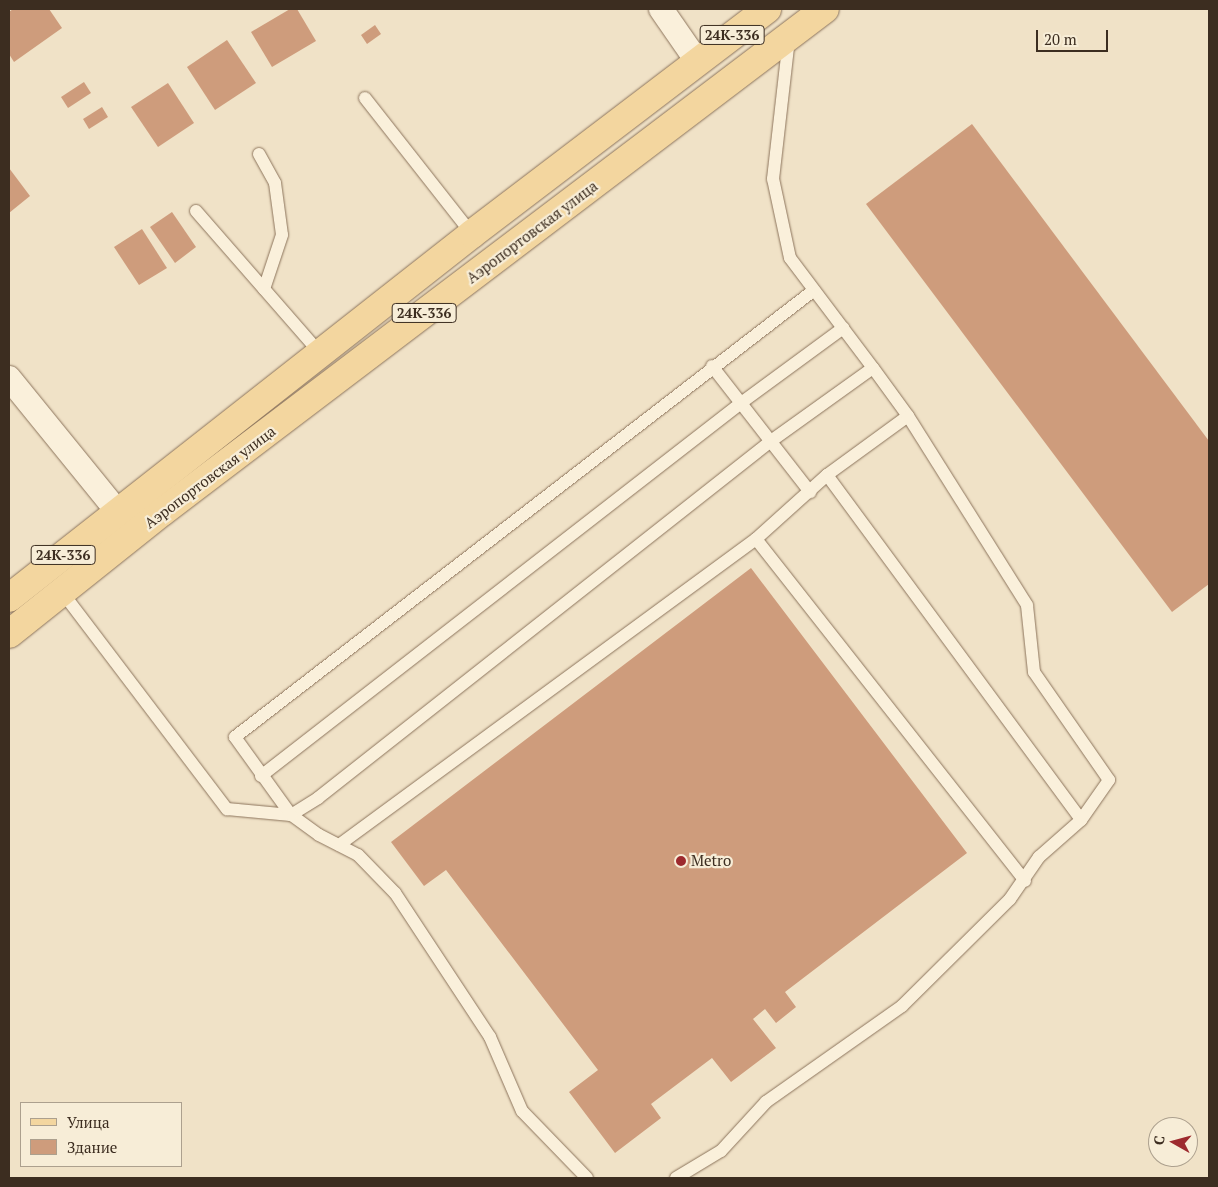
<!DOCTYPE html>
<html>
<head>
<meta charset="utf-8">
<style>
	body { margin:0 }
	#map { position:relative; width:1218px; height:1187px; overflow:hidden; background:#f0e2c7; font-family:"PT Serif",serif }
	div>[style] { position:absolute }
	.building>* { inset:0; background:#ce9c7c }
	.roads { filter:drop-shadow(0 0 1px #8c745c) drop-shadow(0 0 1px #8c745c) }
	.service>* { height:12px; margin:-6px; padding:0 6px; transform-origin:6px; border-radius:6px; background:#faf0db }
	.minor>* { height:24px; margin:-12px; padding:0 12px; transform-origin:12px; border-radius:12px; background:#faf0db }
	.primary>* { height:28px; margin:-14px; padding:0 14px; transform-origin:14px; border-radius:14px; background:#f3d69f }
	.dots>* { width:14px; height:14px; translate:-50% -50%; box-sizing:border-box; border:2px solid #f7edd7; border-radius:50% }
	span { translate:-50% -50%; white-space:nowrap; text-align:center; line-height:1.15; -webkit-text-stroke:4.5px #f7edd7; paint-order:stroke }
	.shield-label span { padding:1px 4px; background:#f7edd7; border:1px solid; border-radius:4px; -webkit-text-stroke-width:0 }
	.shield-label { font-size:14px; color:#3c2d20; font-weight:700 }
	.street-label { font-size:15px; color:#3c2d20 }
	.poi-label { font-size:15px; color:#3c2d20 }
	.left { translate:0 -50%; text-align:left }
	.frame { position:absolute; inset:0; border:10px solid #3c2d20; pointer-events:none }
	.legend { position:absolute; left:20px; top:1102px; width:162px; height:65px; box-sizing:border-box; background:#f7edd7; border:1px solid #aca08e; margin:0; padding:6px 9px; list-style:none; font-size:15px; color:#3c2d20 }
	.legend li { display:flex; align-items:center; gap:10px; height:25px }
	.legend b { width:25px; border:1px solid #aca08e }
	.north { position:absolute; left:1148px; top:1117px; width:50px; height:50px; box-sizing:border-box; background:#f7edd7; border:1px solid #aca08e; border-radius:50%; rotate:277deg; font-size:14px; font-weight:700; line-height:20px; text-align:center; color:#3c2d20 }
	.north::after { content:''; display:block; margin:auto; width:18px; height:22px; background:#9d2a2e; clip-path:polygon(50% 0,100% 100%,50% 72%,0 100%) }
	.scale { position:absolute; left:1036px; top:30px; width:72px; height:22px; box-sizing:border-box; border:2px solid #3c2d20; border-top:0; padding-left:6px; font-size:15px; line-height:18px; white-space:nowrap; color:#3c2d20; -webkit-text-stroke:4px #f7edd7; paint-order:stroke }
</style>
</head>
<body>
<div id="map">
	<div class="building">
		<div style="clip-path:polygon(13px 9px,49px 9px,62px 28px,14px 62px,9px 54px,9px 12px)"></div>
		<div style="clip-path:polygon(290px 9px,297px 9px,316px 41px,272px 67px,251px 32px)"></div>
		<div style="clip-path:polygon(375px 25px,381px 34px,367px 44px,361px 35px)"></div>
		<div style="clip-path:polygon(227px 40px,256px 83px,215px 110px,187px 67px)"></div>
		<div style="clip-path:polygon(84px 82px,91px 93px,68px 108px,61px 97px)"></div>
		<div style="clip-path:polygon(168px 83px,194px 123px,158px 147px,131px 107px)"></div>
		<div style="clip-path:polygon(102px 107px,108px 117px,89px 129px,83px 119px)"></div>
		<div style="clip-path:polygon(972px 124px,1209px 441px,1209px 584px,1172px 612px,866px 204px)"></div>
		<div style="clip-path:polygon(9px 168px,30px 196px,9px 213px)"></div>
		<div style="clip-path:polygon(172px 212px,196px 247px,175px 263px,150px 227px)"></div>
		<div style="clip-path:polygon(142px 229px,167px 268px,139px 285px,114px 247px)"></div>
		<div style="clip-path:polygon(751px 568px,967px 853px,785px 992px,796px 1007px,776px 1023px,765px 1009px,753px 1019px,776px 1048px,731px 1082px,712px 1058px,651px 1104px,661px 1118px,615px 1153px,569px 1092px,598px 1070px,446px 870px,424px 886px,391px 842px)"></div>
	</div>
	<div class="roads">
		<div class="service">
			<div style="left:365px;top:98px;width:173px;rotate:51.8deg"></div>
			<div style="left:259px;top:154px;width:33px;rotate:61deg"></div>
			<div style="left:275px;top:183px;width:52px;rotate:82.3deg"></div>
			<div style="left:282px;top:235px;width:57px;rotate:108.4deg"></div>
			<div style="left:196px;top:211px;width:189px;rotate:48.9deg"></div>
			<div style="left:712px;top:366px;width:160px;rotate:52.1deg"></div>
			<div style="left:827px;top:475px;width:428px;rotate:53.6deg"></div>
			<div style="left:756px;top:539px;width:435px;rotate:51.8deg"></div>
			<div style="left:62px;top:592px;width:273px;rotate:52.8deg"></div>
			<div style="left:227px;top:809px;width:64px;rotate:5.4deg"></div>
			<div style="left:291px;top:815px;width:32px;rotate:-32deg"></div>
			<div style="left:318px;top:798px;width:577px;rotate:-38.24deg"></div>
			<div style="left:771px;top:441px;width:125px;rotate:-35.6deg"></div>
			<div style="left:873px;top:368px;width:138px;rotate:-127deg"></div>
			<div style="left:790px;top:258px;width:81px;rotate:-102.1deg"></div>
			<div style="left:773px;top:179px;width:141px;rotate:-83.5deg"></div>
			<div style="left:261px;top:776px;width:608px;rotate:-37.85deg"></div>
			<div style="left:741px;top:403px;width:127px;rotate:-36.3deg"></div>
			<div style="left:339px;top:845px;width:517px;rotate:-36.27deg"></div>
			<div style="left:756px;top:539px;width:96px;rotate:-42deg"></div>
			<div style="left:827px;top:475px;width:100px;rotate:-36.1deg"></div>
			<div style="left:908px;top:416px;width:59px;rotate:-126.1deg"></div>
			<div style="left:587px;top:1178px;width:93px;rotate:-134.1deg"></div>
			<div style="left:522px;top:1111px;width:81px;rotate:-113.4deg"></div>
			<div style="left:490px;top:1037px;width:173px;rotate:-123.4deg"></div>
			<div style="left:395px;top:893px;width:53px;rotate:-134.2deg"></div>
			<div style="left:358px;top:855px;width:44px;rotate:-152.9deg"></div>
			<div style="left:319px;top:835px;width:34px;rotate:-144deg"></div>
			<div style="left:291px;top:815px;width:96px;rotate:-125.7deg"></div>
			<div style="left:235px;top:737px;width:725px;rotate:-37.66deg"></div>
			<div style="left:676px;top:1178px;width:52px;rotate:-31deg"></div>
			<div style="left:721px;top:1151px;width:67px;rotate:-47.4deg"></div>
			<div style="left:766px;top:1102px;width:166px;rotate:-35.2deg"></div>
			<div style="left:902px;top:1006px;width:152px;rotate:-44.7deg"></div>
			<div style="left:1010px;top:899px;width:51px;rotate:-55.4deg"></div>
			<div style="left:1039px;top:857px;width:56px;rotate:-41.4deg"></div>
			<div style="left:1081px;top:820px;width:49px;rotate:-55deg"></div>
			<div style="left:1109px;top:780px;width:131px;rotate:-124.8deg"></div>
			<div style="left:1034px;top:672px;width:67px;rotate:-96deg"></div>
			<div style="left:1027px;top:605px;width:223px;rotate:-122.2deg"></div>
		</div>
		<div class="minor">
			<div style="left:661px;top:9px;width:63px;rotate:55.3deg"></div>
			<div style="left:9px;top:378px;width:171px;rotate:50.9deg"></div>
		</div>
		<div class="primary">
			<div style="left:9px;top:598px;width:589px;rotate:-38.17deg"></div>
			<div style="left:472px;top:234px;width:371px;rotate:-37.3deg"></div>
			<div style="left:9px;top:634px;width:196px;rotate:-38.6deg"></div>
			<div style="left:162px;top:512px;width:832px;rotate:-37.19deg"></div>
		</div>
	</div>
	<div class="dots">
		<div style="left:681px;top:861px;background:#9d2a2e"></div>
	</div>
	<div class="shield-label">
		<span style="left:732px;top:35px">24К-336</span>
		<span style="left:424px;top:313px">24К-336</span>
		<span style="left:63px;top:555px">24К-336</span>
	</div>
	<div class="street-label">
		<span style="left:532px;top:232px;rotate:-37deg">Аэропортовская улица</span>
		<span style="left:210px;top:477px;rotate:-37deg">Аэропортовская улица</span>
	</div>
	<div class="poi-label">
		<span class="left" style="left:691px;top:861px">Metro</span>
	</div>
	<div class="frame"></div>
	<ul class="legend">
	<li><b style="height:6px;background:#f3d69f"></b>Улица</li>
	<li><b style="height:14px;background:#ce9c7c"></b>Здание</li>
	</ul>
	<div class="north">С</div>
	<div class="scale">20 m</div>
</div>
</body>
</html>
